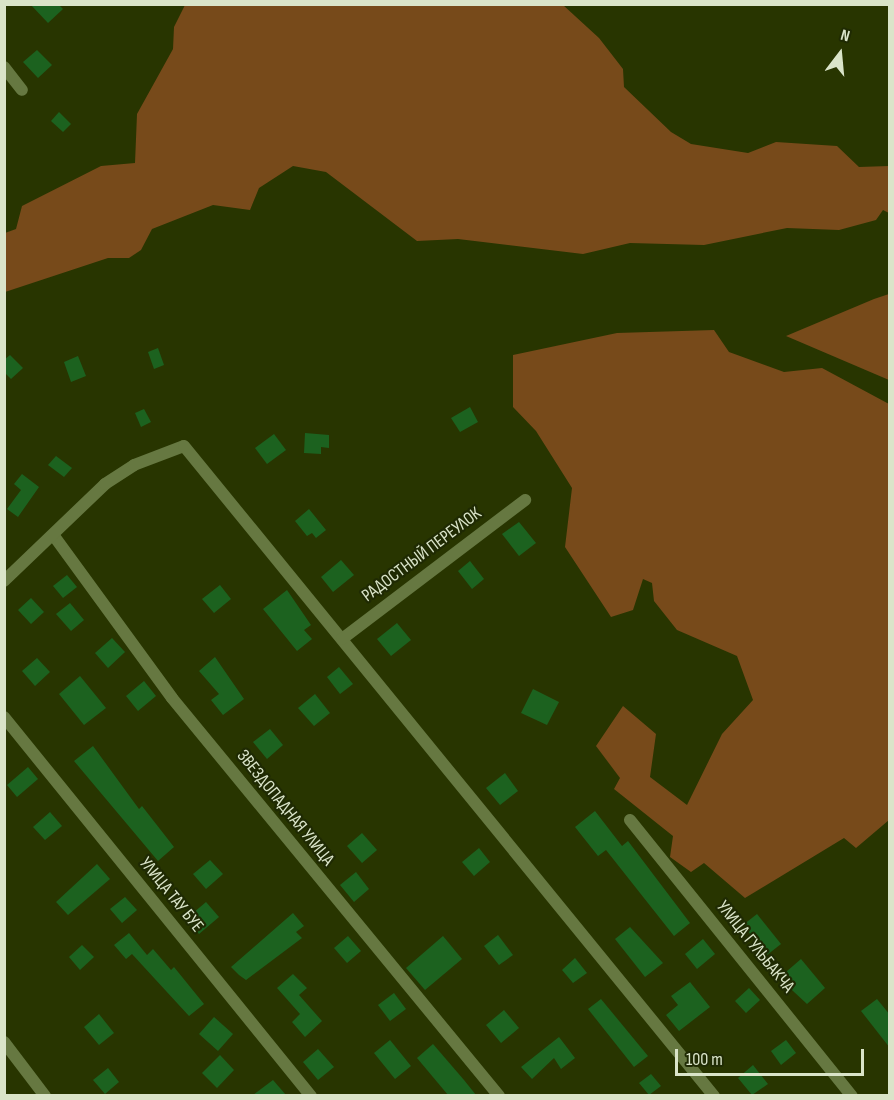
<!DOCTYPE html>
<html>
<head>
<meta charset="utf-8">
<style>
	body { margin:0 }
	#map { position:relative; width:894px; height:1100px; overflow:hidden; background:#283500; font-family:"Sofia Sans Condensed",sans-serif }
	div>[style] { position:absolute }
	.green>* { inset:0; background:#774a1a }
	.building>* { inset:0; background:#1c621f }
	.minor>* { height:12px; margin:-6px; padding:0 6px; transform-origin:6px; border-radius:6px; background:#667841 }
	span { translate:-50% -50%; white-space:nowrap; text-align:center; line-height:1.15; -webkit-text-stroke:4.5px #1f2a03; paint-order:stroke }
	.street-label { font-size:18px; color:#dae4c9 }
	.frame { position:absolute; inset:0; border:6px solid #dae4c9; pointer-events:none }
	.north { position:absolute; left:810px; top:24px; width:60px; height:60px; -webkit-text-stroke:4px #1f2a03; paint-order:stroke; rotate:16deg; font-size:16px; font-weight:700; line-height:24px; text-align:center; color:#dae4c9 }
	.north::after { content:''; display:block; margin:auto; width:21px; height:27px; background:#dae4c9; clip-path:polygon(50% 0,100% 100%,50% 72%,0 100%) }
	.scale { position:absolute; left:675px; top:1049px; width:189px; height:27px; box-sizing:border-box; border:3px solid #dae4c9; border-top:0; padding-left:8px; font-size:18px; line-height:21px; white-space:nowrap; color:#dae4c9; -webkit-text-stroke:4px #1f2a03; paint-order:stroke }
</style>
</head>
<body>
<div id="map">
	<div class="green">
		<div style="clip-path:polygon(185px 5px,563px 5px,599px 38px,623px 69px,624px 87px,671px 132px,691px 144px,748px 153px,776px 142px,837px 146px,859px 167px,889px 166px,889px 213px,883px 210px,876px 220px,839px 230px,787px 228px,704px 245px,630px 243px,583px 254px,458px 239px,417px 241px,326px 172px,293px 166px,259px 188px,250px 210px,213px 205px,152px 229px,141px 250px,129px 258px,108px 258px,5px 292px,5px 233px,16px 229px,22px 206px,101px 166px,135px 163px,137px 114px,173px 49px,174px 27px)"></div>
		<div style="clip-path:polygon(889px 294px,889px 380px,786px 336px,874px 299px)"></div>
		<div style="clip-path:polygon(714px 330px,729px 352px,784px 372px,822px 368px,889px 404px,889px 820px,856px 848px,844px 838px,745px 898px,704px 863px,691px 872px,670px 857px,673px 836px,614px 789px,620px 778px,596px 746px,623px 706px,656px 734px,650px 777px,687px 805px,722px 734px,753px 700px,737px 656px,677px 630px,654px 601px,652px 583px,643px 579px,633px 610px,611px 617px,565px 547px,572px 488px,536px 431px,513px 407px,513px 355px,617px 333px)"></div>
	</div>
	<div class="building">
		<div style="clip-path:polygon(30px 4px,58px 4px,63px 9px,48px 23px)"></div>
		<div style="clip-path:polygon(37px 50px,52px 65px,38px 78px,23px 62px)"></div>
		<div style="clip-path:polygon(59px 112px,71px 124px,63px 132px,51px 121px)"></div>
		<div style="clip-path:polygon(158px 348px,164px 365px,154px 369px,148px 352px)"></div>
		<div style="clip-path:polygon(10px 355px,23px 368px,11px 379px,4px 372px,4px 360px)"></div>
		<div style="clip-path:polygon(78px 356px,86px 376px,71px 382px,64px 362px)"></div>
		<div style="clip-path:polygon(470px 407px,478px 422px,460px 432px,451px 418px)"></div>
		<div style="clip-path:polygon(144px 409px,151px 422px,141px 427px,135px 413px)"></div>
		<div style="clip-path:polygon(305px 433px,329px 435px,329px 448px,321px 447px,321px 454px,304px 453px)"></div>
		<div style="clip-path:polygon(274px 434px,286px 450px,267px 464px,255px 448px)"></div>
		<div style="clip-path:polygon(56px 456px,72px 468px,64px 477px,48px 465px)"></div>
		<div style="clip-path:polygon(22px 474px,39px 487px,18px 517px,7px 509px,21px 490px,14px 484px)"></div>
		<div style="clip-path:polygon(309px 509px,326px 530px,316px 538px,312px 533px,307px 536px,295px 521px)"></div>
		<div style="clip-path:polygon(519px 522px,536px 543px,519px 556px,502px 534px)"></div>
		<div style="clip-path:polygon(341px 560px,354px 575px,333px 592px,321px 577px)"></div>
		<div style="clip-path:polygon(470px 561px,484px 579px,472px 589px,458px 571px)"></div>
		<div style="clip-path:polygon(67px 575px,77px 587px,63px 598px,53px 586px)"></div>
		<div style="clip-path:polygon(220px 585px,231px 599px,214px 613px,202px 599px)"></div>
		<div style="clip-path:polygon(287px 590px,311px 625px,304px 630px,312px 639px,297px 651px,263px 609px)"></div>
		<div style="clip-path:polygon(31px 598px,44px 612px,31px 624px,18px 610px)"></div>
		<div style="clip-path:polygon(70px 603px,84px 620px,71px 631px,56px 614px)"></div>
		<div style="clip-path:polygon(397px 623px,411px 640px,391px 656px,377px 639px)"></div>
		<div style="clip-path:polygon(112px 638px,125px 652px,108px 668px,95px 653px)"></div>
		<div style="clip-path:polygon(215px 657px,244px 699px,223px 715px,211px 700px,219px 694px,199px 671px)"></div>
		<div style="clip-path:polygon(37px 658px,50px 672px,35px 686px,22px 671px)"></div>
		<div style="clip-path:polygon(339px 667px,353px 684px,340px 694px,327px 677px)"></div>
		<div style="clip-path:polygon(80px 676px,106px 708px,84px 725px,59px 694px)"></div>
		<div style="clip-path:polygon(144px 681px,156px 696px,138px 711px,126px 696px)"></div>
		<div style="clip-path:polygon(533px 689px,559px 702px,547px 725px,521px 713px)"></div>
		<div style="clip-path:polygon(315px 694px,330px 713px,314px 726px,298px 708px)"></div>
		<div style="clip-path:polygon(270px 729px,283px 745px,267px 759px,253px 742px)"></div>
		<div style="clip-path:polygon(93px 746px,139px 809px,142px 806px,174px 847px,158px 861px,74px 761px)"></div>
		<div style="clip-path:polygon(28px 767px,38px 779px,17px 797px,7px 785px)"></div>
		<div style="clip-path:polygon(505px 773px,518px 791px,500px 805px,486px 788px)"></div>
		<div style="clip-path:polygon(595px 811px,622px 846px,628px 841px,690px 923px,674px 936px,606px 850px,598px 856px,575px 827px)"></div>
		<div style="clip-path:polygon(50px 812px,62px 826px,45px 840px,33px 827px)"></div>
		<div style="clip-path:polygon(362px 833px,377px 850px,362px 863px,347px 846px)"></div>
		<div style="clip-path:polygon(479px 848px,490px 862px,474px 876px,462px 862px)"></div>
		<div style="clip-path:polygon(210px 860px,223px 874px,206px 889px,193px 874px)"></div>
		<div style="clip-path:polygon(97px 864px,110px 879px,68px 915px,56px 902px)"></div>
		<div style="clip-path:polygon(356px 872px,369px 889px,354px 902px,340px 885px)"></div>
		<div style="clip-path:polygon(125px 897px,137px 910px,122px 923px,110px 909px)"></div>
		<div style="clip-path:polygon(206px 902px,219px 917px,199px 934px,186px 919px)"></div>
		<div style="clip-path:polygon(293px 913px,304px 926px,296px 932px,302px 938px,246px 980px,239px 975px,231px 967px)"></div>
		<div style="clip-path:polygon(757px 914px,781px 944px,767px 955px,743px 925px)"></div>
		<div style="clip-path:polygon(630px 927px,663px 963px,645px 977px,615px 939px)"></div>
		<div style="clip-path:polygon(129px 933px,147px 955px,153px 949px,171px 970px,174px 967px,204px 1004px,189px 1016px,132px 954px,126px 959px,114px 945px)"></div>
		<div style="clip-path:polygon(498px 935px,513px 955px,499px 965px,484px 946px)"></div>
		<div style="clip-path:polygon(348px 936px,361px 951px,347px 963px,334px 948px)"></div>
		<div style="clip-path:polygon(443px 936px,462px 959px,425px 990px,406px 968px)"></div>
		<div style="clip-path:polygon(703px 939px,715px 954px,697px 969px,685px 954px)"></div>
		<div style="clip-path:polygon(82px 945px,94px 957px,80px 970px,69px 957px)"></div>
		<div style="clip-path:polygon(575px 958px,587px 973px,573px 983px,562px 970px)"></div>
		<div style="clip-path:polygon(801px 959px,825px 988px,807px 1004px,779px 978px)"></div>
		<div style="clip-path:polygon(293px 974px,307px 988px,299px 995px,322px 1021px,305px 1037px,292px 1022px,300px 1014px,277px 988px)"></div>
		<div style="clip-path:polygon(690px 982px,710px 1007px,679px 1031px,666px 1015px,678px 1005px,671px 996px)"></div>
		<div style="clip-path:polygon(749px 988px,760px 1000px,746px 1013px,735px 1001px)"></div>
		<div style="clip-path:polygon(394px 993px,406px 1009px,390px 1021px,378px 1005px)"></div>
		<div style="clip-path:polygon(601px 999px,648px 1056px,634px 1067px,588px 1009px)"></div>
		<div style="clip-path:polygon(877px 999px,890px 1015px,890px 1048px,861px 1011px)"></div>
		<div style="clip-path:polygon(504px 1010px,519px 1028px,501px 1043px,486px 1025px)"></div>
		<div style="clip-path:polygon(99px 1014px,114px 1033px,99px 1045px,84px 1027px)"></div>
		<div style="clip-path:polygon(214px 1017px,233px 1034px,218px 1051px,199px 1034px)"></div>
		<div style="clip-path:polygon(559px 1037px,575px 1058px,561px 1069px,554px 1058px,532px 1079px,521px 1067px)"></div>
		<div style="clip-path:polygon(390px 1040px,411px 1066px,395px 1079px,374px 1053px)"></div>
		<div style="clip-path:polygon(786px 1040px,796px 1053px,781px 1065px,771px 1051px)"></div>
		<div style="clip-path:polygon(433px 1044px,464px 1080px,476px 1095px,448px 1095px,417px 1058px)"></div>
		<div style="clip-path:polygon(318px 1049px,334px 1067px,318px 1080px,303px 1062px)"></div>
		<div style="clip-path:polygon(220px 1055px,234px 1070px,217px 1088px,202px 1073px)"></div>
		<div style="clip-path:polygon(753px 1065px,768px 1084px,752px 1095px,738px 1078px)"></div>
		<div style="clip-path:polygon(108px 1068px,119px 1082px,105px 1094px,93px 1080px)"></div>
		<div style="clip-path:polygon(651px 1074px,661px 1086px,649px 1095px,639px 1083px)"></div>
		<div style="clip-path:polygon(273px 1080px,286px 1095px,253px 1095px)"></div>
	</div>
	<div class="minor">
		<div style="left:4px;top:67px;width:29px;rotate:52deg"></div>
		<div style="left:54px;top:536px;width:200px;rotate:53.9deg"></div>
		<div style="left:172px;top:698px;width:515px;rotate:50.59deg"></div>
		<div style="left:4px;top:581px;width:140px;rotate:-43.8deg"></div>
		<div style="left:105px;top:484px;width:35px;rotate:-33deg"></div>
		<div style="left:134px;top:465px;width:53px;rotate:-20.8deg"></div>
		<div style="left:184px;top:446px;width:839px;rotate:50.81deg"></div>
		<div style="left:342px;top:639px;width:230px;rotate:-37.2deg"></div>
		<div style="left:4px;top:717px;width:488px;rotate:51deg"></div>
		<div style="left:630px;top:820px;width:354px;rotate:51.2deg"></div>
		<div style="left:4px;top:1042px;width:68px;rotate:52.8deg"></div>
	</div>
	<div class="street-label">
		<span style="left:422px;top:555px;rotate:-37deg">РАДОСТНЫЙ ПЕРЕУЛОК</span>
		<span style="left:285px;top:808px;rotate:51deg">ЗВЕЗДОПАДНАЯ УЛИЦА</span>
		<span style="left:171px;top:895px;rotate:51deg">УЛИЦА ТАУ БУЕ</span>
		<span style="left:755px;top:947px;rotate:51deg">УЛИЦА ГУЛЬБАКЧА</span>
	</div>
	<div class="frame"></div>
	<div class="north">N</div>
	<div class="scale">100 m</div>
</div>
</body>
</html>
